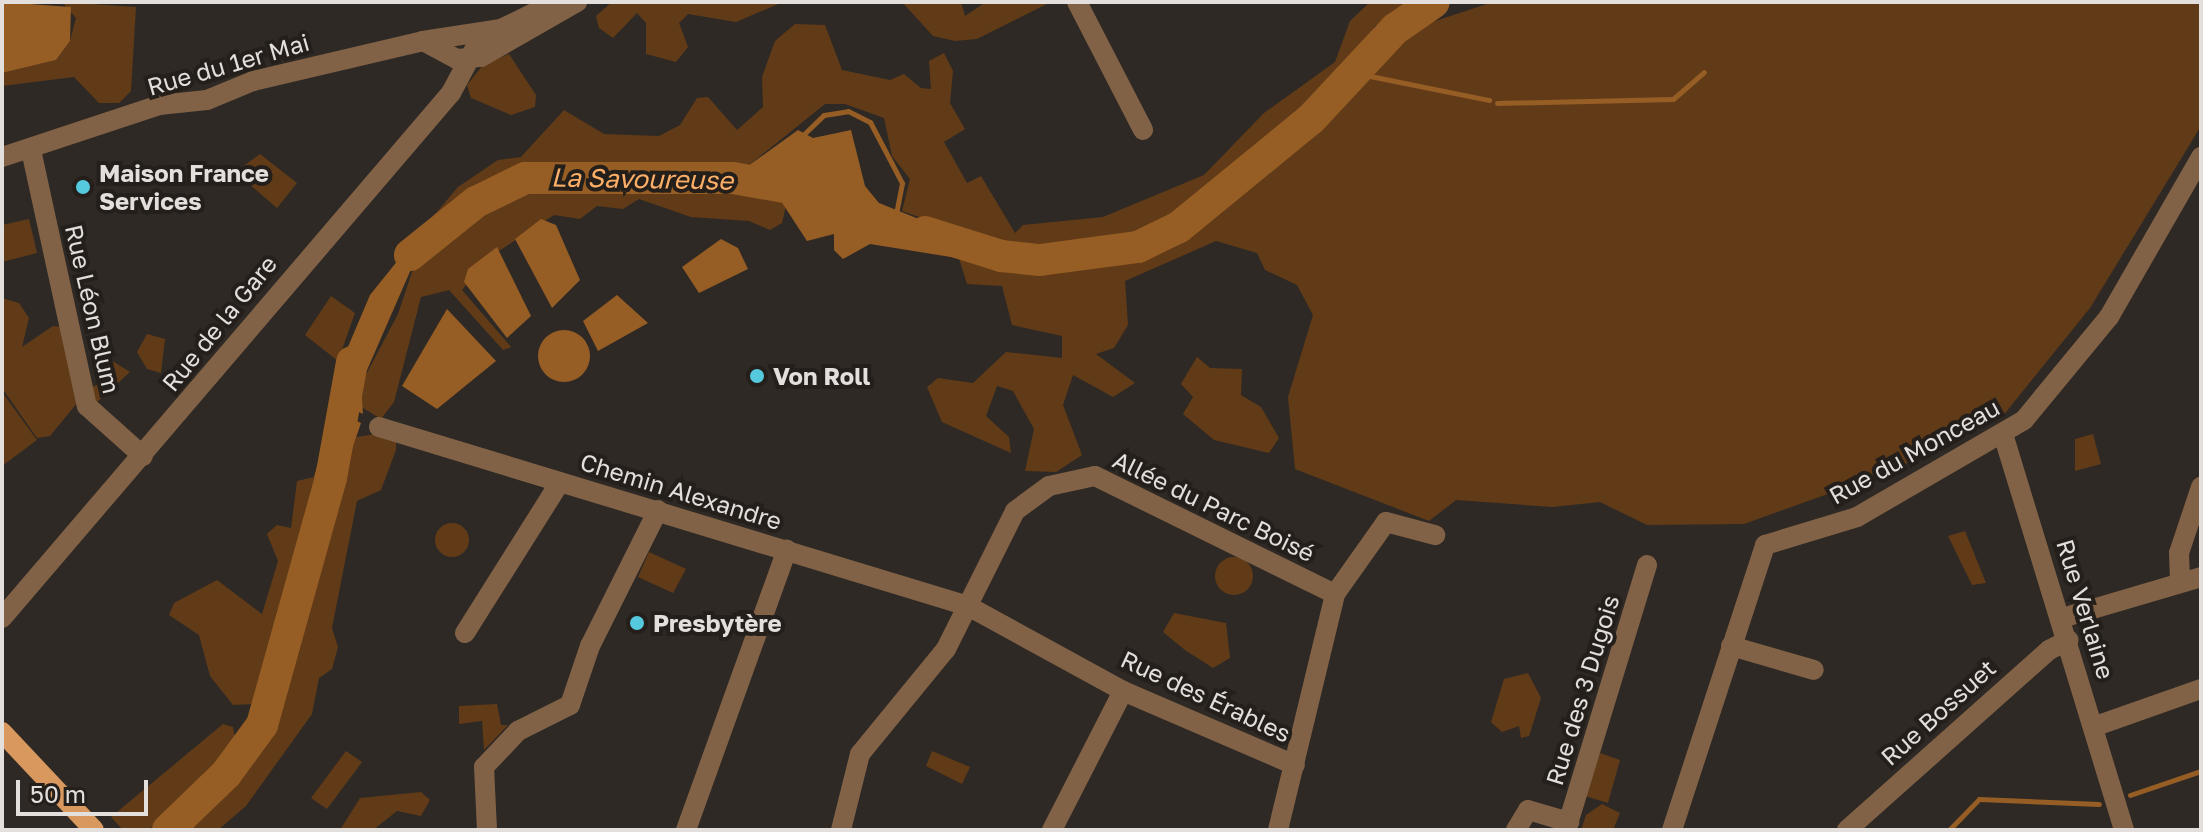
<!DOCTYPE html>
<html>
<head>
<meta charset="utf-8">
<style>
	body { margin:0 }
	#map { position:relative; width:2203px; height:832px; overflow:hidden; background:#2e2924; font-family:"Golos Text",sans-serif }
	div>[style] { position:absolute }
	.green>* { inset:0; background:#613b17 }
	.round { border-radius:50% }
	.water>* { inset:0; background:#965d24 }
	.stream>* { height:5px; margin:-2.5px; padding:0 2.5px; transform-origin:2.5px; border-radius:2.5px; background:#965d24 }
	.river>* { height:32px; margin:-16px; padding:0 16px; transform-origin:16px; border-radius:16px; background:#965d24 }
	.minor>* { height:20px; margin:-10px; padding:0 10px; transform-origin:10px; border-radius:10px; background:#826246 }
	.major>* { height:20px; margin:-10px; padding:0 10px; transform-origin:10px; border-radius:10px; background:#d9985d }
	.dots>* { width:22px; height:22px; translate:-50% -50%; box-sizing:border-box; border:4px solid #241f1b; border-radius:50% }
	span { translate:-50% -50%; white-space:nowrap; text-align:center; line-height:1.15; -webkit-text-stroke:8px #241f1b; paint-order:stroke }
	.street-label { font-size:24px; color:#e3dfdc }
	.poi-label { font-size:24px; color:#e3dfdc; font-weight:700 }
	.left { translate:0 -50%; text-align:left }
	.water-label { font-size:26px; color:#fdaf68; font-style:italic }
	.frame { position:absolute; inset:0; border:4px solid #e3dfdc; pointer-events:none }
	.scale { position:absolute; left:16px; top:780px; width:132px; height:36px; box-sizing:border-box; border:4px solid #e3dfdc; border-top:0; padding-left:10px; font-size:24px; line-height:28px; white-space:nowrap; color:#e3dfdc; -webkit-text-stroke:6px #241f1b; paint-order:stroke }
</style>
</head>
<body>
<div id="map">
	<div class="green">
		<div style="clip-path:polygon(62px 2px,136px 7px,131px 91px,119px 103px,99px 103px,74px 77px,2px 86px,2px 73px,56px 60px,70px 41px,76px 18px)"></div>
		<div style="clip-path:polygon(612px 2px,783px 2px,736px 22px,688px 14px,679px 23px,688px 47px,676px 62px,646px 54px,646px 23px,637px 13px,613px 38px,599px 28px,596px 16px)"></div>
		<div style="clip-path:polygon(902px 2px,961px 2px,965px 16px,986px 2px,1051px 2px,977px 39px,955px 41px,933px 36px)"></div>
		<div style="clip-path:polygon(1370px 2px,1416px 2px,1375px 26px,1351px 68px,1174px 217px,1109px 242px,1009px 252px,983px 245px,1003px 262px,1027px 266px,1060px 252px,1115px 262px,1146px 255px,1314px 127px,1423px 25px,1493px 2px,2201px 2px,2201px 126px,2090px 308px,2002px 417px,1889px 472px,1744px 524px,1647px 525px,1600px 502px,1552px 507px,1456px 500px,1429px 521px,1295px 469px,1288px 397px,1313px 315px,1297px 285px,1265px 270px,1257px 253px,1216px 241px,1125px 281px,1128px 325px,1114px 348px,1096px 354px,1135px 383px,1113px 397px,1073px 375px,1063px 405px,1082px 455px,1056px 472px,1025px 471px,1034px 429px,1013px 391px,997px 386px,986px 416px,1009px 437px,1011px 453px,942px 422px,927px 387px,938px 378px,973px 383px,1006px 352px,1062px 358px,1062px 336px,1012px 325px,1002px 286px,967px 284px,957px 252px,973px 236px,902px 211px,910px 179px,892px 156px,884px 118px,845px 104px,825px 104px,748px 166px,748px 186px,786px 205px,782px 223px,770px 230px,749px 221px,691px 217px,639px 199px,623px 209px,597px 206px,580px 219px,554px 215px,485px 260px,462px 290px,511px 347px,503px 350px,449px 290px,421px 297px,394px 402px,381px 419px,360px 406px,361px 384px,398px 314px,419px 251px,443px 236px,436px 213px,458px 187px,498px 160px,521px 157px,564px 110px,604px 134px,659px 136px,680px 125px,697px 98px,708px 97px,737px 130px,763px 107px,762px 77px,775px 41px,795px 24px,825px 25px,842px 70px,890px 80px,904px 74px,921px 88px,931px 89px,929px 61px,944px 53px,953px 71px,950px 103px,965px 129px,944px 142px,967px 183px,981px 176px,1015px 233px,1023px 225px,1103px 217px,1204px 175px,1264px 113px,1335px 62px,1350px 21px)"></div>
		<div style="clip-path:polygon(509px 54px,536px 95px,535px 107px,511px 115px,471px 98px,467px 85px,483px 65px)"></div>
		<div style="clip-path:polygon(260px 154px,297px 183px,277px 208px,235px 172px)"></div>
		<div style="clip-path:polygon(29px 219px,37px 253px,2px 262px,2px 225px)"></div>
		<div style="clip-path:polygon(331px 296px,355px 313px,338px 361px,305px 335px)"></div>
		<div style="clip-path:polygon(2px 298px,19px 303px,29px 318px,22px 347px,53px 326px,62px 327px,78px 402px,50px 436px,37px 438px,2px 388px)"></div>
		<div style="clip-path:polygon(147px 334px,165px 339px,161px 373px,147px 369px,137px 352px)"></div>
		<div style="clip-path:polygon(106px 357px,130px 372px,96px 403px,92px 387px,111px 379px)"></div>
		<div style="clip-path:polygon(1197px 357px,1210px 368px,1242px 369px,1241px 395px,1261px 407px,1279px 438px,1269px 453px,1214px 440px,1183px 414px,1193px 397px,1181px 384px)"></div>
		<div style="clip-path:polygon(2px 392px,37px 440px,2px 466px)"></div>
		<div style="clip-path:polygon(383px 433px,396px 440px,396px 450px,381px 490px,357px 501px,332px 628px,338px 647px,332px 669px,319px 678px,312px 714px,246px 806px,218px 830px,190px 830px,269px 735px,296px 635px,292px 606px,255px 704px,233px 705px,210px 676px,199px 635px,169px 615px,174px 603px,217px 580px,262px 614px,278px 561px,267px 534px,277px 525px,291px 528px,297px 481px,314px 477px,325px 506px,336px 496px,356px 437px)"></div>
		<div style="clip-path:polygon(2093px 434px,2101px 464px,2075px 471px,2075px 439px)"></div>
		<div class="round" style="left:435px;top:523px;width:34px;height:34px"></div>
		<div style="clip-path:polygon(1965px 531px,1986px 583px,1972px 585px,1948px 536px)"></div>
		<div style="clip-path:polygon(649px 552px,686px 569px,673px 593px,638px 577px)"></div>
		<div class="round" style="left:1215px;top:557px;width:38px;height:38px"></div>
		<div style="clip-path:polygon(1174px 613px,1226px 623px,1230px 658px,1213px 668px,1185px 650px,1163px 632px)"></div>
		<div style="clip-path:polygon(1528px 673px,1541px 698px,1529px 736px,1521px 738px,1519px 726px,1502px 732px,1491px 722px,1504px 679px)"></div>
		<div style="clip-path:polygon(497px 704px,501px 725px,508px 725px,484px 750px,482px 721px,459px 724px,459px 706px)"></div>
		<div style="clip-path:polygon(223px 724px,233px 727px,236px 743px,178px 810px,147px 830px,123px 830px,111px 817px)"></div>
		<div style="clip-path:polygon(346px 751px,362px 762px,327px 809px,311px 798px)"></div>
		<div style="clip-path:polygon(932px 751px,970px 767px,962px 784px,926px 766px)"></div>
		<div style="clip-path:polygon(1600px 753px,1620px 760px,1608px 803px,1585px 796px)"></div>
		<div style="clip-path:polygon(421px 792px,430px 800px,421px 816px,397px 811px,373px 830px,340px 830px,360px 798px)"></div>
		<div style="clip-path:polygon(1602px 804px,1620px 813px,1613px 830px,1581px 830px,1586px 815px)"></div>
	</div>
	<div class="water">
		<div style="clip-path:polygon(2px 2px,71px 7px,70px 41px,56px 60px,2px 73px)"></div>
		<div style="clip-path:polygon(798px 130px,813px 138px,851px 130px,865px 186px,879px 203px,971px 240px,957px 258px,870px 244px,843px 259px,834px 250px,834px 234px,807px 241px,777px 195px,748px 186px,748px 166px)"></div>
		<div style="clip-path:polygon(436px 213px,443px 236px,419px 251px,361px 384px,363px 414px,334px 400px,339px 368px,370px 295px)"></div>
		<div style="clip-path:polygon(541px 219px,556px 225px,580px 280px,552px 308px,515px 239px)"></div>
		<div style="clip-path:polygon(721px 239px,738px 248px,748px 269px,699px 293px,682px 267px)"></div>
		<div style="clip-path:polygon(497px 247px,531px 316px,507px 338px,464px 282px,468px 269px)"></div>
		<div style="clip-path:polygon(617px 295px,648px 323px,598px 351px,583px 321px)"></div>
		<div style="clip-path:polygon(447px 309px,496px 361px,437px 409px,402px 386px)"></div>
		<div class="round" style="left:538px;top:330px;width:52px;height:52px"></div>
		<div style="clip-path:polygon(333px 409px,361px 423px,336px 496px,325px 507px,314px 477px)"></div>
	</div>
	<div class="stream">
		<div style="left:1355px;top:73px;width:137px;rotate:11.4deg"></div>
		<div style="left:1497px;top:103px;width:176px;rotate:-1.3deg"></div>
		<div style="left:1673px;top:99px;width:41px;rotate:-41.1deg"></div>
		<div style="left:802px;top:136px;width:30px;rotate:-44deg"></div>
		<div style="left:824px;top:115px;width:24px;rotate:-9deg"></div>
		<div style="left:848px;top:111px;width:25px;rotate:27deg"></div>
		<div style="left:870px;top:122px;width:69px;rotate:62.3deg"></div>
		<div style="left:902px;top:183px;width:31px;rotate:101deg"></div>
		<div style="left:2130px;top:795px;width:75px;rotate:-18.7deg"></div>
		<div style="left:1949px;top:830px;width:43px;rotate:-45.9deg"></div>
		<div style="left:1979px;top:799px;width:120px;rotate:2.4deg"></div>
	</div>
	<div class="river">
		<div style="left:925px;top:232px;width:80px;rotate:17.5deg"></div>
		<div style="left:1001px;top:256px;width:39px;rotate:6deg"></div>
		<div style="left:1040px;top:260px;width:99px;rotate:-7.6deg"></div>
		<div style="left:1138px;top:247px;width:46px;rotate:-26deg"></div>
		<div style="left:1179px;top:227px;width:171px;rotate:-39.3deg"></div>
		<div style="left:1311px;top:119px;width:123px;rotate:-47deg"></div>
		<div style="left:1395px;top:29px;width:47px;rotate:-34.7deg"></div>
		<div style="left:410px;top:255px;width:85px;rotate:-38.8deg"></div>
		<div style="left:476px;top:202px;width:55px;rotate:-26.1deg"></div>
		<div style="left:525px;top:178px;width:208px"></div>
		<div style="left:733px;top:178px;width:58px;rotate:10deg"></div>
		<div style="left:168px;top:830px;width:81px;rotate:-44deg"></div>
		<div style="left:226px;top:774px;width:61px;rotate:-53.7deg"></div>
		<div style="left:262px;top:725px;width:256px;rotate:-74.4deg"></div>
		<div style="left:331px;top:478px;width:118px;rotate:-79.7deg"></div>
	</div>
	<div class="minor">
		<div style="left:556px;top:2px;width:61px;rotate:153.9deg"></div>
		<div style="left:501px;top:29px;width:79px;rotate:171.3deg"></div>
		<div style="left:423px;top:41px;width:38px;rotate:28deg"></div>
		<div style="left:457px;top:59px;width:24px;rotate:-5deg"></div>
		<div style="left:481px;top:57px;width:111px;rotate:-29.8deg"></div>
		<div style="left:1077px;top:2px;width:144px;rotate:62.7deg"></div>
		<div style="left:31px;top:150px;width:262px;rotate:77.7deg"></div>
		<div style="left:87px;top:406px;width:75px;rotate:41.8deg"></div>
		<div style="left:2px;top:157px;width:165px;rotate:-18.3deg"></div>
		<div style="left:159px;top:105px;width:48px;rotate:-5.9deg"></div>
		<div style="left:207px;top:100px;width:50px;rotate:-22.4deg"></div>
		<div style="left:253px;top:81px;width:175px;rotate:-13.2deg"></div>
		<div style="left:379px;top:427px;width:616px;rotate:16.9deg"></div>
		<div style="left:968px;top:606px;width:177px;rotate:28.7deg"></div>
		<div style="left:1123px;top:691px;width:187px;rotate:23.3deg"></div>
		<div style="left:2003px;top:434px;width:414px;rotate:73deg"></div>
		<div style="left:2180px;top:581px;width:28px;rotate:-92deg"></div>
		<div style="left:2179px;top:553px;width:70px;rotate:-71.6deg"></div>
		<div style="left:2px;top:618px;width:691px;rotate:-49.46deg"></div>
		<div style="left:451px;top:93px;width:51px;rotate:-61.9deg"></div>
		<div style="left:475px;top:48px;width:32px;rotate:-36deg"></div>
		<div style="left:2062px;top:618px;width:145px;rotate:-16.4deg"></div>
		<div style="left:465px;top:633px;width:178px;rotate:-57.8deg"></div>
		<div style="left:1731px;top:646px;width:86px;rotate:16.1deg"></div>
		<div style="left:2093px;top:727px;width:114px;rotate:-19.4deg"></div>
		<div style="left:487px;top:830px;width:63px;rotate:-92.7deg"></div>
		<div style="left:484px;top:767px;width:50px;rotate:-46.6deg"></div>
		<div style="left:518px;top:731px;width:58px;rotate:-26.6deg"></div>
		<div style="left:570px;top:705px;width:62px;rotate:-71.3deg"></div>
		<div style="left:590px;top:646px;width:152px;rotate:-63.4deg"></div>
		<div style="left:686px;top:830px;width:298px;rotate:-70.2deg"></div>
		<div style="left:841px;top:830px;width:78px;rotate:-76deg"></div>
		<div style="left:860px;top:754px;width:136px;rotate:-50.7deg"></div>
		<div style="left:946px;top:649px;width:154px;rotate:-63.4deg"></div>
		<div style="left:1015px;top:511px;width:42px;rotate:-36.3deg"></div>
		<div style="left:1049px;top:486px;width:47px;rotate:-12.3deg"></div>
		<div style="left:1095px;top:476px;width:267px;rotate:26.2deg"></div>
		<div style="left:1052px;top:830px;width:156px;rotate:-62.9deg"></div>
		<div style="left:1278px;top:830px;width:243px;rotate:-76.4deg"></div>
		<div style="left:1335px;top:594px;width:88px;rotate:-54.7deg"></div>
		<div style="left:1386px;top:522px;width:51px;rotate:14.9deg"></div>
		<div style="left:1516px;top:830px;width:23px;rotate:-59deg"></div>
		<div style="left:1528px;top:810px;width:43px;rotate:16.3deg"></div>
		<div style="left:1566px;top:830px;width:277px;rotate:-73deg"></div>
		<div style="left:1672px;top:830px;width:300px;rotate:-71.9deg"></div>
		<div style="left:1765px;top:545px;width:96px;rotate:-16.9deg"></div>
		<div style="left:1857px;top:517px;width:193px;rotate:-30.1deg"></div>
		<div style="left:2024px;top:420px;width:134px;rotate:-50.5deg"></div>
		<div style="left:2109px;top:317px;width:185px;rotate:-60.1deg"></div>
		<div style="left:1847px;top:830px;width:271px;rotate:-41.7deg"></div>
		<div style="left:2049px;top:650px;width:22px;rotate:-27deg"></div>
	</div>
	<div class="major">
		<div style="left:2px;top:732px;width:134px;rotate:46.8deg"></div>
	</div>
	<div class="dots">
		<div style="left:83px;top:187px;background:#55cadf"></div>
		<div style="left:757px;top:376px;background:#55cadf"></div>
		<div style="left:637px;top:623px;background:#55cadf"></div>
	</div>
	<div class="street-label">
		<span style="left:228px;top:64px;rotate:-16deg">Rue du 1er Mai</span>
		<span style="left:93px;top:309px;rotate:77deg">Rue Léon Blum</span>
		<span style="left:219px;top:323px;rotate:-51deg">Rue de la Gare</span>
		<span style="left:1914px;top:451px;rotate:-29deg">Rue du Monceau</span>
		<span style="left:681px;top:491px;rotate:17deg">Chemin Alexandre</span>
		<span style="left:1214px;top:506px;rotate:26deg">Allée du Parc Boisé</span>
		<span style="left:2086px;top:609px;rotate:73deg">Rue Verlaine</span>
		<span style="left:1582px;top:690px;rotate:-73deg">Rue des 3 Dugois</span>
		<span style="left:1206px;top:696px;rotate:25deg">Rue des Érables</span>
		<span style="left:1938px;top:712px;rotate:-42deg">Rue Bossuet</span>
	</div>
	<div class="poi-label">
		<span class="left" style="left:99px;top:187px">Maison France<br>Services</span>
		<span class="left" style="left:773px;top:376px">Von Roll</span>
		<span class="left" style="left:653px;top:623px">Presbytère</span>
	</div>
	<div class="water-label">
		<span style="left:642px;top:179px;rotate:1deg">La Savoureuse</span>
	</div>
	<div class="frame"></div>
	<div class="scale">50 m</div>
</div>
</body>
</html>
